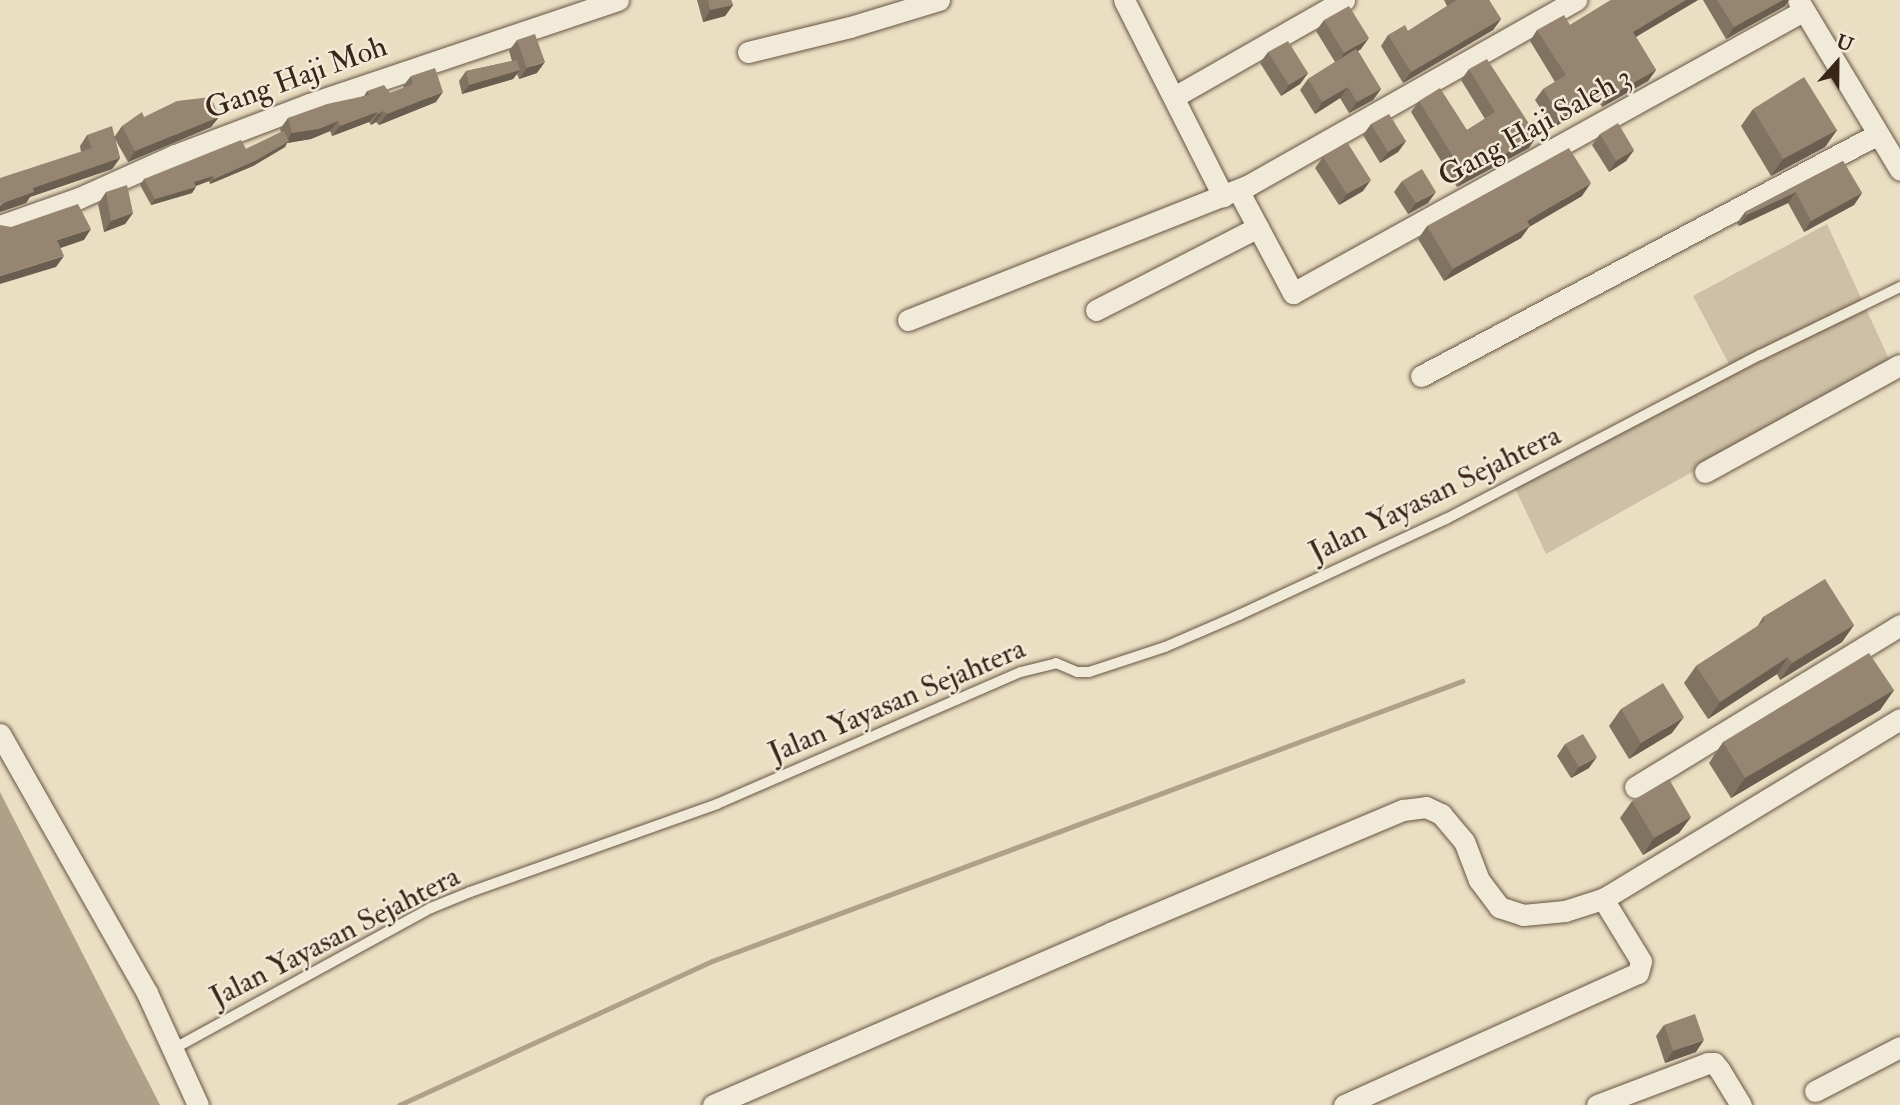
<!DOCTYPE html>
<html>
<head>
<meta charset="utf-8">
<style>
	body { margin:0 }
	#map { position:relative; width:1900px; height:1105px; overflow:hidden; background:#ebdfc3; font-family:"IM FELL Double Pica",serif }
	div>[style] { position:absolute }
	.green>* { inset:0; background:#cdc0a6 }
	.water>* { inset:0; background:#aea089 }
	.stream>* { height:5px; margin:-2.5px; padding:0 2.5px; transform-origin:2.5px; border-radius:2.5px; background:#aea089 }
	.roads { filter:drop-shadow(0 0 2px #665444) drop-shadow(0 0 2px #665444) }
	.service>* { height:10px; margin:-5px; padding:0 5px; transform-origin:5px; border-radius:5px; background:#f2ead8 }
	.minor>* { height:21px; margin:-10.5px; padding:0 10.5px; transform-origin:10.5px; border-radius:10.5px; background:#f2ead8 }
	.wall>* { inset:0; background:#817361 }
	.shaded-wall>* { inset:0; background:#695e4f }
	.building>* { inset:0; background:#968671 }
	span { translate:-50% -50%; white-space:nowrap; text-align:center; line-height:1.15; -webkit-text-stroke:5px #f2ead8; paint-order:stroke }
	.street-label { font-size:30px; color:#392619 }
	.north { position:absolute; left:1802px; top:28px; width:70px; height:70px; -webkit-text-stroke:5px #f2ead8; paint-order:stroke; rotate:21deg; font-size:19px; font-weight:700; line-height:28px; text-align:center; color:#392619 }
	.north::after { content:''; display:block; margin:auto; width:24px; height:32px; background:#392619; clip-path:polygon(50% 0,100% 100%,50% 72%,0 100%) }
</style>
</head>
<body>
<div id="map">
	<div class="green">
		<div style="clip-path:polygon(1827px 224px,1890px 361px,1546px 554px,1514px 486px,1729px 364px,1693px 296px)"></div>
	</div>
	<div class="water">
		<div style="clip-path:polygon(0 792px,160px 1105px,0 1105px)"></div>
	</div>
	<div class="stream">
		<div style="left:399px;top:1105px;width:345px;rotate:-24.7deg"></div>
		<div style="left:712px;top:961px;width:801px;rotate:-20.47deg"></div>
	</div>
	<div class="roads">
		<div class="service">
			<div style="left:175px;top:1048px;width:292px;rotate:-28.7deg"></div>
			<div style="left:431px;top:908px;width:42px;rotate:-22.3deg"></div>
			<div style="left:470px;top:892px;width:262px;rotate:-19.6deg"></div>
			<div style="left:717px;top:804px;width:331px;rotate:-23.5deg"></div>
			<div style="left:1021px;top:672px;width:36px;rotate:-14deg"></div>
			<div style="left:1056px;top:663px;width:23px;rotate:23deg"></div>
			<div style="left:1077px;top:672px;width:12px"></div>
			<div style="left:1089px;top:672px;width:80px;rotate:-18.2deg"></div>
			<div style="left:1165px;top:647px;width:81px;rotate:-23.4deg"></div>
			<div style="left:1239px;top:615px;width:228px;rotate:-24.9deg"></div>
			<div style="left:1446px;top:519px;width:354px;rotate:-27.6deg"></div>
			<div style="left:1760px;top:355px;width:156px;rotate:-25.9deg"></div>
		</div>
		<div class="minor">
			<div style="left:1124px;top:0;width:220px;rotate:63.2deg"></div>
			<div style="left:1798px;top:0;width:198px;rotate:59deg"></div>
			<div style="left:748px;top:52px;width:105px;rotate:-13.8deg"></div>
			<div style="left:850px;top:27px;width:93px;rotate:-16.9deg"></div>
			<div style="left:1174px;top:97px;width:196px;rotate:-29.7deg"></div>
			<div style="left:1238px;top:190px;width:117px;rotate:61.9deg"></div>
			<div style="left:1293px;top:293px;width:583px;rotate:-28.94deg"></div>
			<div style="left:0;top:226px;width:84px;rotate:-19.5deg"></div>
			<div style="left:79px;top:198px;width:105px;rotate:-24.1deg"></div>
			<div style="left:175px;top:155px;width:143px;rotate:-20.8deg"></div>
			<div style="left:309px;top:104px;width:326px;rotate:-18.6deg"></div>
			<div style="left:1096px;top:310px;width:182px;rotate:-27.1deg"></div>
			<div style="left:908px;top:320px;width:367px;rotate:-21.6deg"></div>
			<div style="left:1249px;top:185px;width:376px;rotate:-29.5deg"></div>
			<div style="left:1421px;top:376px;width:517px;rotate:-27.9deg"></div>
			<div style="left:1705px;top:472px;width:222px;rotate:-28.8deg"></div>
			<div style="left:0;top:734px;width:298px;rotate:60.4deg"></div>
			<div style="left:147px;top:993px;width:123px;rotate:65.5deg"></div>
			<div style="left:1635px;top:787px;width:311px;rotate:-31.4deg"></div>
			<div style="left:1815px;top:1091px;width:96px;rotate:-27.4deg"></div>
			<div style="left:713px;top:1105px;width:433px;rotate:-23.4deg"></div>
			<div style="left:1110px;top:933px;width:318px;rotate:-22.8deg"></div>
			<div style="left:1403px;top:810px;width:23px;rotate:-7deg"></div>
			<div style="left:1426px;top:807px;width:17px;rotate:25deg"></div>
			<div style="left:1441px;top:814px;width:35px;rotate:50deg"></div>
			<div style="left:1464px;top:841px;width:42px;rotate:69deg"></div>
			<div style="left:1479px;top:880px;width:34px;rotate:53deg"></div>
			<div style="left:1499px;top:907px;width:25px;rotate:18deg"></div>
			<div style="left:1523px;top:915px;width:42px;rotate:-5.4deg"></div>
			<div style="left:1565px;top:911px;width:40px;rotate:-18deg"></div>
			<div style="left:1603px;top:899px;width:347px;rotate:-31.2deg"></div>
			<div style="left:1344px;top:1105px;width:322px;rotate:-24.2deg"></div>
			<div style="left:1638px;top:973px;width:12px;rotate:-76deg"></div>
			<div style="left:1641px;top:961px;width:73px;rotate:-121.5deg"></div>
			<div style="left:1597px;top:1105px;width:119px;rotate:-20.7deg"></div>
			<div style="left:1708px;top:1063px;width:6px"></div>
			<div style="left:1714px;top:1063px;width:8px;rotate:50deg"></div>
			<div style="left:1719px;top:1069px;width:42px;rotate:58.6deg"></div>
		</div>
	</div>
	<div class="wall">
		<div style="clip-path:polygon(697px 0,731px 0,733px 5px,725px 16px,703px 22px)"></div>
		<div style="clip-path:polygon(1444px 0,1489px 0,1501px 19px,1493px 30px,1403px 83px,1381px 46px,1388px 35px,1408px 31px,1447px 6px)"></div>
		<div style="clip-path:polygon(1611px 0,1698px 0,1636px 37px,1656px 70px,1648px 81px,1602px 107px,1598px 100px,1553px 128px,1535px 100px,1543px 89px,1555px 82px,1530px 41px,1537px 30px,1570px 25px)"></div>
		<div style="clip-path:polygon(1703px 0,1789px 0,1785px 6px,1726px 39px)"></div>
		<div style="clip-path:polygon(1324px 20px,1361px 49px,1358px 51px,1381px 89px,1373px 100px,1349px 113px,1340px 98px,1315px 114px,1300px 90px,1308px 79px,1335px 62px,1316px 31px)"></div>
		<div style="clip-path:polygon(517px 40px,537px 73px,519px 79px,517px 74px,513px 79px,462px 94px,459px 81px,466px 71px,512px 61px,509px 51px)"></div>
		<div style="clip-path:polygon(1268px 52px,1308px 73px,1300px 84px,1281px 96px,1260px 63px)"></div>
		<div style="clip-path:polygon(1469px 69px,1529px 148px,1457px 187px,1411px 112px,1419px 101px,1467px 130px,1485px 119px,1461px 80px)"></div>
		<div style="clip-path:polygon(411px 76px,436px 102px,379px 125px,376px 122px,371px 125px,369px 122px,332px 136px,330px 131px,311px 139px,287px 143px,285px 147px,253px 166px,210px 184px,209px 181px,196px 186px,192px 193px,151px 205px,140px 185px,144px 179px,246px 149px,281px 132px,280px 129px,288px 118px,364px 96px,367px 91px,390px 93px,404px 88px,403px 86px)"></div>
		<div style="clip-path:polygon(1753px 109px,1837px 130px,1825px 147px,1771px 176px,1741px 126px)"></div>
		<div style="clip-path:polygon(144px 117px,219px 117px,211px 127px,128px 162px,115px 139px,120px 158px,112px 169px,30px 197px,26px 203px,0 212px,81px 152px,80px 146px,87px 135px,115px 136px,122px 126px)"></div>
		<div style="clip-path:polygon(1371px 124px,1406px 141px,1398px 152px,1380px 163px,1363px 135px)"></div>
		<div style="clip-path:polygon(1600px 134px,1634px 150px,1626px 161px,1609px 172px,1592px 145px)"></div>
		<div style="clip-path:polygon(1323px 157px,1363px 191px,1339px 205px,1315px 168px)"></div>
		<div style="clip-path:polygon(1843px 161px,1862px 193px,1854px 205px,1804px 232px,1788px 203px,1739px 226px,1737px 223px,1745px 212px)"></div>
		<div style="clip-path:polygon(1402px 181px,1428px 203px,1408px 214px,1394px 192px)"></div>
		<div style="clip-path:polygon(106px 192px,133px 213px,125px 224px,104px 232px,98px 204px)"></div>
		<div style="clip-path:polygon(1582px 196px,1529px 227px,1521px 238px,1444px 281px,1418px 239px,1427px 226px)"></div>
		<div style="clip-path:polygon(1763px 617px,1854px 625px,1842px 642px,1780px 680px,1777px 674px,1708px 719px,1684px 683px,1696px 666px,1757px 627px)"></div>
		<div style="clip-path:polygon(1894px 690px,1880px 710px,1731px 798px,1709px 763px,1723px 742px)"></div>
		<div style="clip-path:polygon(1621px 709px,1672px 733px,1629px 759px,1609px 726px)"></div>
		<div style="clip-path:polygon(1565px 744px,1589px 768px,1571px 778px,1557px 756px)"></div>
		<div style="clip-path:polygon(1632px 801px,1691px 817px,1679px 833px,1643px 855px,1620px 818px)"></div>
		<div style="clip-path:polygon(1664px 1025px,1696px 1052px,1665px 1063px,1656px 1036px)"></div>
	</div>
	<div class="shaded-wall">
		<div style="clip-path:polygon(1686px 0,1698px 0,1625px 43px,1633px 32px)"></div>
		<div style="clip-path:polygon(1783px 0,1789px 0,1785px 6px,1726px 39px,1734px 27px)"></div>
		<div style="clip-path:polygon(733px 5px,725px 16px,703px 22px,710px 10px)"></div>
		<div style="clip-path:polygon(1501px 19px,1493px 30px,1403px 83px,1411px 72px)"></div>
		<div style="clip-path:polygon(1369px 38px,1361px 49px,1337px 64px,1344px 53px)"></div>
		<div style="clip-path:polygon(545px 62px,537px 73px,519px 79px,527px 68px)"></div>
		<div style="clip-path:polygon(520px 70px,513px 79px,462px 94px,469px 85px)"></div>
		<div style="clip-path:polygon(1656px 70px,1648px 81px,1602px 107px,1610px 96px)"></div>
		<div style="clip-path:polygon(1308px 73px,1300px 84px,1281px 96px,1289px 85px)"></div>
		<div style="clip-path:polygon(1348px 87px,1340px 98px,1315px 114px,1322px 102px)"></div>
		<div style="clip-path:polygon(1381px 89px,1373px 100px,1349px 113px,1357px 102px)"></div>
		<div style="clip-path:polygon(1606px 89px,1598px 100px,1553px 128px,1561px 117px)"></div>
		<div style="clip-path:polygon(443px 92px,436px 102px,379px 125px,387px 114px)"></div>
		<div style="clip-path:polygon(383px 111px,376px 122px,371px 125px,378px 114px)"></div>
		<div style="clip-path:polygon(377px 112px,369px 122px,332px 136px,340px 126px)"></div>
		<div style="clip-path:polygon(219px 117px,211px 127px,128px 162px,135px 151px)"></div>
		<div style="clip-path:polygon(338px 121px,330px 131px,311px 139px,287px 143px,285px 147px,253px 166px,210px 184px,214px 179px,285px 144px,292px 133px)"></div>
		<div style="clip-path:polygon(1837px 130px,1825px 147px,1771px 176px,1783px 159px)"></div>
		<div style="clip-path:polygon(1537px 136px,1529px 148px,1457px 187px,1465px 176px)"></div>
		<div style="clip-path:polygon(1406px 141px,1398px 152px,1380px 163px,1388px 152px)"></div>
		<div style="clip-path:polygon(1634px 150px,1626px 161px,1609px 172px,1616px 161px)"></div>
		<div style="clip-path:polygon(120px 158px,112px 169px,30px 197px,26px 203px,0 212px,0 206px,3px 203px,33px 188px)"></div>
		<div style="clip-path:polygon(213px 176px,209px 181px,190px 188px,194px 182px)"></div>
		<div style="clip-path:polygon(1371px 180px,1363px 191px,1339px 205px,1347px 194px)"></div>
		<div style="clip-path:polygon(1591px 183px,1582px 196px,1529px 227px,1521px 238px,1444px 281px,1453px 269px,1527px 221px)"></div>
		<div style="clip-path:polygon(196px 187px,192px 193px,151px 205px,155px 199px)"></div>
		<div style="clip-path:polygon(1436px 192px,1428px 203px,1408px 214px,1416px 203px)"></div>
		<div style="clip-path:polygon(1796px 192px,1788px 203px,1739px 226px,1747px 215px)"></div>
		<div style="clip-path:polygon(1862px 193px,1854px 205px,1804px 232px,1811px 221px)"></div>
		<div style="clip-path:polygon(133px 213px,125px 224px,104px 232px,111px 221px)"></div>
		<div style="clip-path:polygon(91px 229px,84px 240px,49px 252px,57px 240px)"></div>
		<div style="clip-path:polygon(64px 256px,56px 267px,0 284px,0 276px)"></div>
		<div style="clip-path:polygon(1854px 625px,1842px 642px,1780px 680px,1792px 663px)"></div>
		<div style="clip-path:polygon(1788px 657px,1777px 674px,1708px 719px,1720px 702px)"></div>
		<div style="clip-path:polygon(1894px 690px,1880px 710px,1731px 798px,1745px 778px)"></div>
		<div style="clip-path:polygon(1684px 717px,1672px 733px,1629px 759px,1641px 743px)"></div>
		<div style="clip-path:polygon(1597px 757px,1589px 768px,1571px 778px,1579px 767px)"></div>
		<div style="clip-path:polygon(1691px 817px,1679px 833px,1643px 855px,1654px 838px)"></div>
		<div style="clip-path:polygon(1704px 1040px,1696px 1052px,1665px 1063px,1673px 1051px)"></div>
	</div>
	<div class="building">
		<div style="clip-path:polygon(708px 0,731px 0,733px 5px,710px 10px)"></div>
		<div style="clip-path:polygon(1457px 0,1489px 0,1501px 19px,1411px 72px,1388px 35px,1405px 25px,1408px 31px)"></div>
		<div style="clip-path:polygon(1611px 0,1686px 0,1633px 32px,1656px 70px,1610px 96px,1606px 89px,1561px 117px,1543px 89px,1566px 75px,1537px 30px,1564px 15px,1570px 25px)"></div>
		<div style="clip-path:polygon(1717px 0,1783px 0,1734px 27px)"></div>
		<div style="clip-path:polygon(1349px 6px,1369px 38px,1344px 53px,1324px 20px)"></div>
		<div style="clip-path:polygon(535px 34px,545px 62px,527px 68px,517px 40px)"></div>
		<div style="clip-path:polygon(1288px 41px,1308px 73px,1289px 85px,1268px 52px)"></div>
		<div style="clip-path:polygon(1356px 49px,1381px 89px,1357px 102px,1348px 87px,1322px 102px,1308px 79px)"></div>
		<div style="clip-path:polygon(1487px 59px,1537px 136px,1465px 176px,1419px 101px,1440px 88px,1467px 130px,1495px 112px,1469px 69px)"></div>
		<div style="clip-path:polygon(517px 60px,520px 70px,469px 85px,466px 71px)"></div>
		<div style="clip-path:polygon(435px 68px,443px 92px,387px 114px,383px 111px,378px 114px,377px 112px,340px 126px,338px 121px,319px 129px,292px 133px,288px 118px,327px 104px,369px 95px,367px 91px,384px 85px,390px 93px,413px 84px,411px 76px)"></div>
		<div style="clip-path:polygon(1804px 77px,1837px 130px,1783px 159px,1753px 109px)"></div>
		<div style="clip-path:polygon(211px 97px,219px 117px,135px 151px,122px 126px,142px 112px,144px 117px,177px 101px)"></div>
		<div style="clip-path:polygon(1389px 114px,1406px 141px,1388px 152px,1371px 124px)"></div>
		<div style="clip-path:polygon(1618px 123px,1634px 150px,1616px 161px,1600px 134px)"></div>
		<div style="clip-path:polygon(112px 126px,120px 158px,33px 188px,34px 192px,3px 203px,0 206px,0 178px,92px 148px,87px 135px)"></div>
		<div style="clip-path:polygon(284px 131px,289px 141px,257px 160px,214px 179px,213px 176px,194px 182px,196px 187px,155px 199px,144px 179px,241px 140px,246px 149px)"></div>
		<div style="clip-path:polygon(1347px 142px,1371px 180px,1347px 194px,1323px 157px)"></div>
		<div style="clip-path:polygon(1569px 148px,1591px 183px,1527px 221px,1530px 226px,1453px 269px,1427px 226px)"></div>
		<div style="clip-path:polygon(1843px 161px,1862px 193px,1811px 221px,1796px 192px,1747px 215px,1745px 212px)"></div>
		<div style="clip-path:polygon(1422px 169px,1436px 192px,1416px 203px,1402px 181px)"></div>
		<div style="clip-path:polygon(127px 185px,133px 213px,111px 221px,106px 192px)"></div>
		<div style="clip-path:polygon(78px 204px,91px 229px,57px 240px,64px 256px,0 276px,0 225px,11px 227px)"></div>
		<div style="clip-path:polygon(1825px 579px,1854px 625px,1792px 663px,1788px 657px,1720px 702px,1696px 666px,1765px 621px,1763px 617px)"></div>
		<div style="clip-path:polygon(1869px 653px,1894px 690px,1745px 778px,1723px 742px)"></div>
		<div style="clip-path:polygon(1663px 683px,1684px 717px,1641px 743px,1621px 709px)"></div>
		<div style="clip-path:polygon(1583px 734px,1597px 757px,1579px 767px,1565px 744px)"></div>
		<div style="clip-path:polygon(1669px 779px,1691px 817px,1654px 838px,1632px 801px)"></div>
		<div style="clip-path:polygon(1695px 1014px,1704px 1040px,1673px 1051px,1664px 1025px)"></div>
	</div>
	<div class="street-label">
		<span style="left:296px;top:78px;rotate:-20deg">Gang Haji Moh</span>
		<span style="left:1535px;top:127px;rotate:-29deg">Gang Haji Saleh 3</span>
		<span style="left:1435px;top:494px;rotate:-26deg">Jalan Yayasan Sejahtera</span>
		<span style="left:897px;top:701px;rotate:-23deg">Jalan Yayasan Sejahtera</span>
		<span style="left:335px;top:937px;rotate:-27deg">Jalan Yayasan Sejahtera</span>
	</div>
	<div class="north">U</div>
</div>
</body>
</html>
